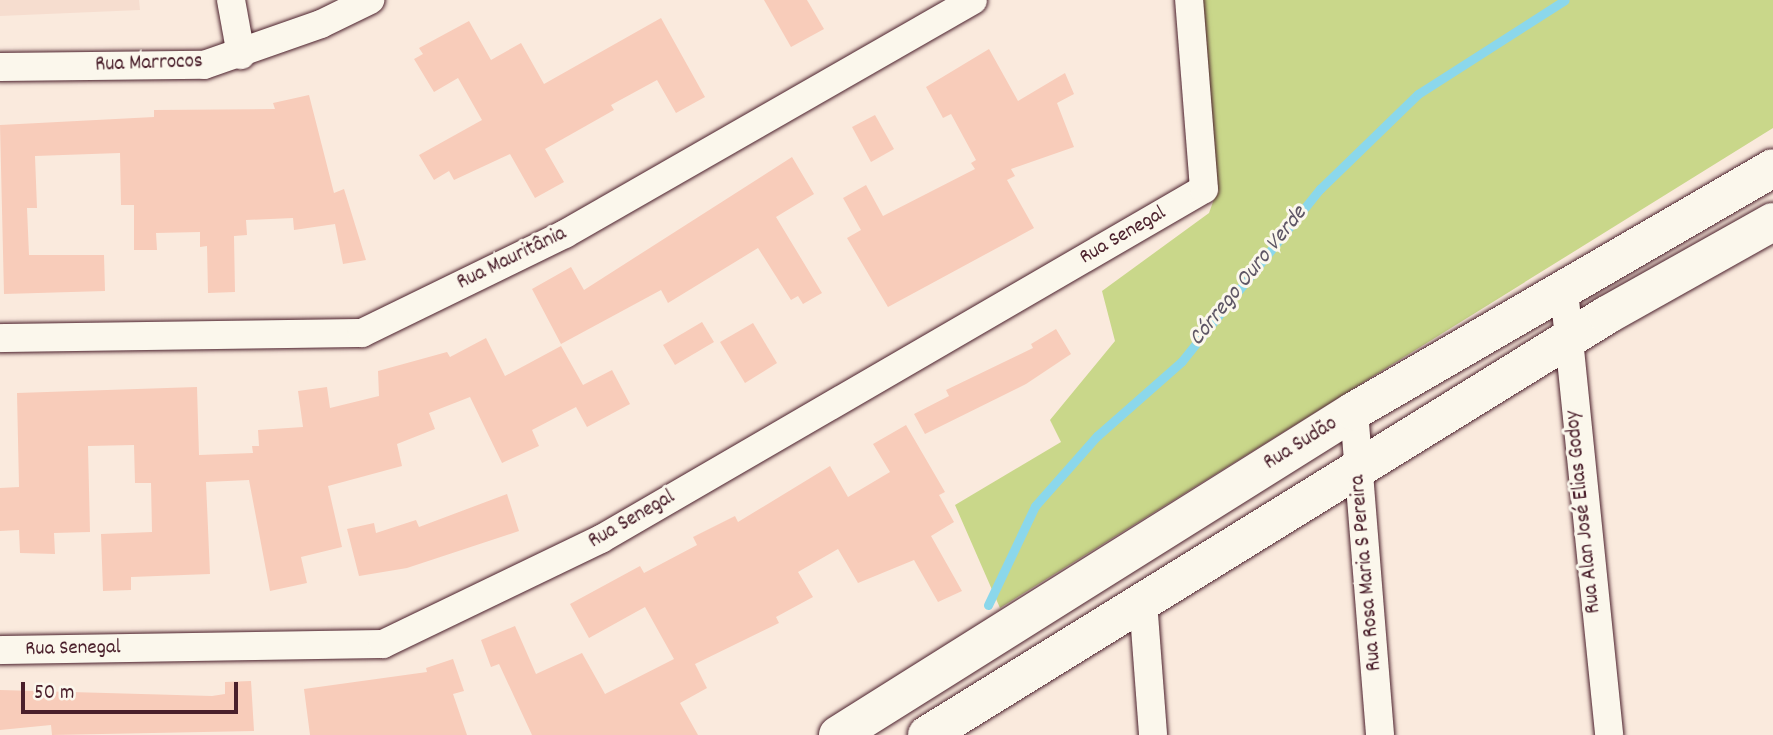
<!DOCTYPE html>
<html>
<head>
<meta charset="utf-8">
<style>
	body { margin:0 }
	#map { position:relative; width:1773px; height:735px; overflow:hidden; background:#faeadd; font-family:Dekko,sans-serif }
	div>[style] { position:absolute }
	.built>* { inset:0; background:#f6ddcf }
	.green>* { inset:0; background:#c9d78a }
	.stream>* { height:9px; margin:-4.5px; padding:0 4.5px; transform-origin:4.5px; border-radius:4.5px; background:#8bd7eb }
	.building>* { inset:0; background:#f8ccba }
	.roads { filter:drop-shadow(0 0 2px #4a1f2b) drop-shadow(0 0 2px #4a1f2b) }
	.street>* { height:28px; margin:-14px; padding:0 14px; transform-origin:14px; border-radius:14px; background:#fbf7ec }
	.secondary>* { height:38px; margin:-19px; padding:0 19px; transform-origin:19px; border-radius:19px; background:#fbf7ec }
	span { translate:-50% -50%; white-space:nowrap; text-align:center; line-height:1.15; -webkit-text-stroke:6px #fbf7ec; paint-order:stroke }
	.street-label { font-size:21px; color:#4a1f2b }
	.water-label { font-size:23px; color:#5e5665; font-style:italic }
	.scale { position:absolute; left:21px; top:682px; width:217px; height:32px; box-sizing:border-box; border:4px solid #4a1f2b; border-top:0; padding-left:9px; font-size:21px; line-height:24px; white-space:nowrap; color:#4a1f2b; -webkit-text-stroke:5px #fbf7ec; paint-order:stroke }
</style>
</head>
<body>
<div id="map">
	<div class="built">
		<div style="clip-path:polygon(0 0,139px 0,140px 10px,0 16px)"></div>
	</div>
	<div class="green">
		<div style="clip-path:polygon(1201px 0,1773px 0,1773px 128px,1000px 608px,955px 505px,1061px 442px,1050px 420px,1115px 341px,1102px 291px,1209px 213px,1214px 199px)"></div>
	</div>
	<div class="stream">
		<div style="left:988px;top:605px;width:110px;rotate:-64.6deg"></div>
		<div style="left:1035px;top:506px;width:94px;rotate:-48.5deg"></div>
		<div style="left:1097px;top:436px;width:113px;rotate:-41.4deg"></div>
		<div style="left:1182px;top:361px;width:221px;rotate:-51.3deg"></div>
		<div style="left:1320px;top:189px;width:136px;rotate:-44.1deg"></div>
		<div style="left:1418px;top:94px;width:174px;rotate:-32.6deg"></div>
	</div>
	<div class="building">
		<div style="clip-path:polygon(764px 0,807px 0,824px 29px,791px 47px)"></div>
		<div style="clip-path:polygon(661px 18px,705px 97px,676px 113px,657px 80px,611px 105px,614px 110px,545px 149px,564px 182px,535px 198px,510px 154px,454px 180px,449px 171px,434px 180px,419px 155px,482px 120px,458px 78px,434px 92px,414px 59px,423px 54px,419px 48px,469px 21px,491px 60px,521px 43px,544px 84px)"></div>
		<div style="clip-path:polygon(989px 49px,1018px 101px,1065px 73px,1074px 94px,1057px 103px,1074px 147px,1011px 169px,1015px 176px,1007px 180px,1034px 228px,888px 307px,847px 238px,861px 230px,843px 198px,866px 185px,883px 216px,975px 169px,971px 163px,976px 160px,951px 114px,943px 118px,926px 87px)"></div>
		<div style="clip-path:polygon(309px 95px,334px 193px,344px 189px,366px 260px,343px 264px,335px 224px,294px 230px,293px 218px,246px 220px,247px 235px,234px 236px,235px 292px,208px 293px,207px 246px,200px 247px,200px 232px,156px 233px,157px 250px,134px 250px,134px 205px,121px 205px,120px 153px,35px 156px,37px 208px,27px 208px,29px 255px,104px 255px,105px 291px,4px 294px,0 125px,154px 117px,154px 110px,275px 109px,273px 103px)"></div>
		<div style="clip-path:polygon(875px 115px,894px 149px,871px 162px,852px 127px)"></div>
		<div style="clip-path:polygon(792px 157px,814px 194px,776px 217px,822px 293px,803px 304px,798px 296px,791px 300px,758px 248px,668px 303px,661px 290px,561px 344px,532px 289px,571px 267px,584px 290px)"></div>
		<div style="clip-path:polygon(702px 322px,714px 342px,675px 365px,663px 345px)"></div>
		<div style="clip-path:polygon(753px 323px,777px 363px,745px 383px,720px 342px)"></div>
		<div style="clip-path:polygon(1056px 329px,1071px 354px,1026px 384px,925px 434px,914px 414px,949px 396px,946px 390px,1033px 348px,1031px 344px)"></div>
		<div style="clip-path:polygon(486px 338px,505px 376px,561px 346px,583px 385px,612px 370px,630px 404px,587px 427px,576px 407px,532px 430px,539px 446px,502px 463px,470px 397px,429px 413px,435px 429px,397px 444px,402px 466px,328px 486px,342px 547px,301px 557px,307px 583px,270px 591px,249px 480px,206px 482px,210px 574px,131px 577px,131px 590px,103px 591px,101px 534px,152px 532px,151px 483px,135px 483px,134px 445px,88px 446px,90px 532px,54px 533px,55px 554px,20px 553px,19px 530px,0 531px,0 488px,19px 487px,17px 393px,197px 387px,199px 455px,253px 453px,252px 446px,259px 446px,258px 430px,303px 427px,298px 391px,327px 387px,330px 408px,379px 396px,378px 371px,447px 352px,450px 357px)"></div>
		<div style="clip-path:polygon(906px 425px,945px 492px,939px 495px,954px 522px,931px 536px,962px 591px,938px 602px,914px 560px,858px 583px,838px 549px,798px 572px,813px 597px,776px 617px,779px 623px,695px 664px,707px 688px,680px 703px,698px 735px,532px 735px,499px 664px,491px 667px,481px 640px,515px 626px,536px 674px,582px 653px,605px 694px,674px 659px,645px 607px,589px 638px,570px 604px,640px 566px,644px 573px,697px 545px,693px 537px,735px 516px,738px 522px,830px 466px,848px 497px,890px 472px,873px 444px)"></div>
		<div style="clip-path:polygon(507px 494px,519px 531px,407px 568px,359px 576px,347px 529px,374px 523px,376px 533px,416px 520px,419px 527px)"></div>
		<div style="clip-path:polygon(453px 659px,464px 691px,453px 694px,467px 735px,310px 735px,304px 689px,427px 672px,426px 668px)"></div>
		<div style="clip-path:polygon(251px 681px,254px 731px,52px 735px,51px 725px,0 730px,0 690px,212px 696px,225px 694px,225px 682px)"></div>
	</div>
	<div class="roads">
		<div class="street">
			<div style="left:231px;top:0;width:56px;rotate:79.7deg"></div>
			<div style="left:0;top:67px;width:204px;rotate:-0.6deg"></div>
			<div style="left:204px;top:65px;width:124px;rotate:-19.3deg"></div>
			<div style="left:321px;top:24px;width:55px;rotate:-26.1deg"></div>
			<div style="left:1564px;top:290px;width:447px;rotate:84.2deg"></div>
			<div style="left:0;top:338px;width:362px;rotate:-0.8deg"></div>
			<div style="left:362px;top:333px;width:226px;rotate:-26deg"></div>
			<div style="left:565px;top:234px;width:470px;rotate:-29.8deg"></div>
			<div style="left:1354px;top:411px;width:325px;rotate:85.4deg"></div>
			<div style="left:1143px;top:601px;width:134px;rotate:85.7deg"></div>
			<div style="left:0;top:650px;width:383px;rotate:-0.9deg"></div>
			<div style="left:383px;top:644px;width:242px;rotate:-25.7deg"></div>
			<div style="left:601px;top:539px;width:697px;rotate:-30.13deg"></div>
			<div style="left:1204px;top:189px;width:190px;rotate:-94.5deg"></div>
		</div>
		<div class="secondary">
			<div style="left:838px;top:735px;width:609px;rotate:-32.12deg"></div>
			<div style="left:1354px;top:411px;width:484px;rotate:-30.1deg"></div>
			<div style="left:927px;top:735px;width:799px;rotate:-31.7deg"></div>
			<div style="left:1607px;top:315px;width:190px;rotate:-29.3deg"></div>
		</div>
	</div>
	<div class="street-label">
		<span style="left:149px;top:64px;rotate:-2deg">Rua Marrocos</span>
		<span style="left:1123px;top:236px;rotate:-30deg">Rua Senegal</span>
		<span style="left:512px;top:259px;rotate:-26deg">Rua Mauritânia</span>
		<span style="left:1301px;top:444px;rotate:-32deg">Rua Sudão</span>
		<span style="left:1584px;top:512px;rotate:-96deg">Rua Alan José Elias Godoy</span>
		<span style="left:632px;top:520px;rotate:-30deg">Rua Senegal</span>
		<span style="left:1367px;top:573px;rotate:-95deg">Rua Rosa Maria S Pereira</span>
		<span style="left:73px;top:649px;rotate:-1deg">Rua Senegal</span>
	</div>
	<div class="water-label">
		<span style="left:1249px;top:277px;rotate:-51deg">Córrego Ouro Verde</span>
	</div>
	<div class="scale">50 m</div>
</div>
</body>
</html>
